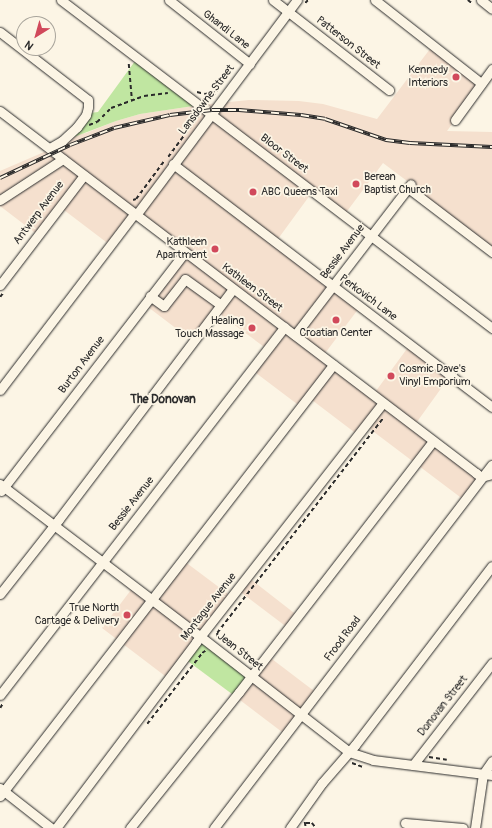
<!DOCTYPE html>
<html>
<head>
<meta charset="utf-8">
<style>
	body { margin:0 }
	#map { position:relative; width:492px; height:828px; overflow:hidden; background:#fcf5e5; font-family:Pangolin,sans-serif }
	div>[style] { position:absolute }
	.built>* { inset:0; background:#f5e0ce }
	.green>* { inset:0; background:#c0e6a1 }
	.path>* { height:1.5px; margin-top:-0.75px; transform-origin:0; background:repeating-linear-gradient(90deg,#2b2b2b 0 4px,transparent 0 7px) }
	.roads { filter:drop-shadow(0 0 1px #2b2b2b) drop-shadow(0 0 1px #2b2b2b) }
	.minor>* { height:9px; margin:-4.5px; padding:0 4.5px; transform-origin:4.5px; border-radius:4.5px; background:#fcf5e5 }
	.rail>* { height:4px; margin-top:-2px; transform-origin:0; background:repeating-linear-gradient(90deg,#fcf5e5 0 8px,#2b2b2b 0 16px); box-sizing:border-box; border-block:1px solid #2b2b2b }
	.dots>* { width:11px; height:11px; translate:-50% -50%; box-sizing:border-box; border:2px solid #fcf5e5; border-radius:50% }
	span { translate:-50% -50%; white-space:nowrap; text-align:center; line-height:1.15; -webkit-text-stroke:3.5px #fcf5e5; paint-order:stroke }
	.street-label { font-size:11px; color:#2b2b2b }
	.poi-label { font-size:11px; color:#2b2b2b }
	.right { translate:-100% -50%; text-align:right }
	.left { translate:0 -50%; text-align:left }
	.neighbourhood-label { font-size:12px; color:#2b2b2b; font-weight:700 }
	.north { position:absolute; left:16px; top:16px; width:40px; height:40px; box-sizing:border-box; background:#fcf5e5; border:1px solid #a8a49b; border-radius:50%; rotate:217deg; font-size:11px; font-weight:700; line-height:16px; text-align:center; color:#2b2b2b }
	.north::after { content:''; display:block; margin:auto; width:14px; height:18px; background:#d1495b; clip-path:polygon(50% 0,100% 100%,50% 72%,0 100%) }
</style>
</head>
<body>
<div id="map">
	<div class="built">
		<div style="clip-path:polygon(433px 45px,482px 83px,447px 131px,492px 132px,492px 251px,409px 188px,411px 184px,383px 163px,345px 214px,313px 191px,275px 243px,359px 308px,323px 356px,373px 395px,409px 346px,450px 376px,414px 426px,481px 475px,464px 500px,366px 426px,358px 435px,308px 397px,301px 407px,252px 370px,267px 349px,217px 312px,194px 342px,144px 304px,185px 252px,137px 215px,110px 245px,60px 207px,38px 235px,0 206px,0 171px,51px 149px,71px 135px,86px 133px,116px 121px,140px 114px,200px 105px,249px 100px,299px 101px,323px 104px,377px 119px)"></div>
		<div style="clip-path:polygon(184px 561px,232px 597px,169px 679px,102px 628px,134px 586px,154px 600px)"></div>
		<div style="clip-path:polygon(248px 577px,298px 616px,288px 628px,238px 590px)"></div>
		<div style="clip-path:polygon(268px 656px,318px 694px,286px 735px,236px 697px)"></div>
	</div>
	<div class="green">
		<div style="clip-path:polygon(138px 57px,200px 105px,140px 114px,116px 121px,74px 137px,71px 135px,90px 113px,98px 112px)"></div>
		<div style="clip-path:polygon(202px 637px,252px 676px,236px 697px,185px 659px)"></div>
	</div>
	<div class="path">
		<div style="left:468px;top:0;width:6px;rotate:39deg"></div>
		<div style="left:305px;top:3px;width:4px;rotate:-45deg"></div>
		<div style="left:129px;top:64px;width:36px;rotate:85deg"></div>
		<div style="left:197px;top:92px;width:8px;rotate:14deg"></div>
		<div style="left:205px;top:94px;width:10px;rotate:-11deg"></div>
		<div style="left:212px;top:97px;width:11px;rotate:-52deg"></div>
		<div style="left:89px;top:125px;width:9px;rotate:-21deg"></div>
		<div style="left:97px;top:122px;width:20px;rotate:-45deg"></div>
		<div style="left:111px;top:108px;width:35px;rotate:-20deg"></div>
		<div style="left:144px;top:96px;width:24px;rotate:-7deg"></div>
		<div style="left:168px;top:157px;width:52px;rotate:-53.6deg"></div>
		<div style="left:133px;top:200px;width:3px;rotate:-18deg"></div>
		<div style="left:136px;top:199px;width:47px;rotate:-53.6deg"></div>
		<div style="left:0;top:297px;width:5px;rotate:-53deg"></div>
		<div style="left:217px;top:637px;width:4px;rotate:-90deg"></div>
		<div style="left:217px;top:633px;width:272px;rotate:-52.3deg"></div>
		<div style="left:0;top:708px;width:6px;rotate:-59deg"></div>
		<div style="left:147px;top:724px;width:90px;rotate:-52.2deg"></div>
		<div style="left:202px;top:653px;width:4px;rotate:-34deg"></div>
		<div style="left:429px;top:757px;width:18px;rotate:9deg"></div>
		<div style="left:352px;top:763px;width:12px;rotate:20deg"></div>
		<div style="left:305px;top:822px;width:6px;rotate:81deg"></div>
		<div style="left:306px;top:823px;width:6px"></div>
		<div style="left:312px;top:823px;width:6px;rotate:51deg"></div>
	</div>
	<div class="roads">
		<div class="minor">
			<div style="left:61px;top:0;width:542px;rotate:37.27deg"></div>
			<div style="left:169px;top:0;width:103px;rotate:38.3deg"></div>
			<div style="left:273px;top:0;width:147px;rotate:37.8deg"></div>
			<div style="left:375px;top:0;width:135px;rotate:38.1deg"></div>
			<div style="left:481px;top:0;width:14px;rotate:39deg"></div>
			<div style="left:0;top:32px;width:111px;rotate:37.7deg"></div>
			<div style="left:88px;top:100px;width:7px;rotate:90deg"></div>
			<div style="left:88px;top:107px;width:8px;rotate:104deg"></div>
			<div style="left:86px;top:115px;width:15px;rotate:127deg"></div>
			<div style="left:77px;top:127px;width:21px;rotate:137deg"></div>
			<div style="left:62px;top:141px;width:14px;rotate:150deg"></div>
			<div style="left:0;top:111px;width:598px;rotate:37.25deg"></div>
			<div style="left:476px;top:473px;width:6px;rotate:39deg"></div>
			<div style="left:481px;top:477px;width:11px;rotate:-15deg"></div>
			<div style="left:455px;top:120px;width:63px;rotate:-54deg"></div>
			<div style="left:173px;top:164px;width:401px;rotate:37.3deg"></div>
			<div style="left:408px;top:188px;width:106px;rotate:37.3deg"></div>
			<div style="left:0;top:200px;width:75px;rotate:-33.1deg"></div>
			<div style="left:136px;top:215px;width:269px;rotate:-53.2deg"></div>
			<div style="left:0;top:285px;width:138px;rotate:-52.6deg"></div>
			<div style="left:150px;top:296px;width:17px;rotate:36deg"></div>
			<div style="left:164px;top:306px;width:34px;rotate:-52deg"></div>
			<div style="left:185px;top:279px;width:44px;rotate:35.8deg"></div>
			<div style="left:295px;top:335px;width:190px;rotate:-52.5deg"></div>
			<div style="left:0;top:390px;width:221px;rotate:-52.7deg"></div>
			<div style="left:0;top:484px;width:253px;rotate:37.3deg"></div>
			<div style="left:201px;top:637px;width:187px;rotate:37.8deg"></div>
			<div style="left:349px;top:752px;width:25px;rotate:18deg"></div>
			<div style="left:373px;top:760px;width:120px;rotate:7.2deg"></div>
			<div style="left:1px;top:491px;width:300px;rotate:-52.4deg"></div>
			<div style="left:0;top:594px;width:95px;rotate:-51.8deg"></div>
			<div style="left:59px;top:519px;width:288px;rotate:-52.9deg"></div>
			<div style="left:0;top:695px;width:465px;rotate:-52.3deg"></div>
			<div style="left:413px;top:765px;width:129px;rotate:-52.2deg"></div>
			<div style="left:0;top:788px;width:65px;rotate:38.1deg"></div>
			<div style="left:0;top:796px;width:545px;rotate:-52.31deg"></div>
			<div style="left:405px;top:823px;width:58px;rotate:4.9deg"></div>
			<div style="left:56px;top:828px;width:233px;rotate:-53deg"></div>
			<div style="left:196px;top:642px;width:302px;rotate:-52deg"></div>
			<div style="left:130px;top:828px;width:174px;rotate:-51.3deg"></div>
			<div style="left:239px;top:692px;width:317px;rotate:-52.3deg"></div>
			<div style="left:214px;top:828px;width:457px;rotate:-52.6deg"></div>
			<div style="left:290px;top:828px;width:55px;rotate:-54.6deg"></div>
			<div style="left:322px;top:783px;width:50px;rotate:-49deg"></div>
			<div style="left:355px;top:745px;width:225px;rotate:-52.6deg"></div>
			<div style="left:475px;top:828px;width:55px;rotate:-81.6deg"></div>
			<div style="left:483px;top:774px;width:16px;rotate:-55deg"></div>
		</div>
	</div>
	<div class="rail">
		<div style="left:0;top:178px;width:77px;rotate:-25.2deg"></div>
		<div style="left:70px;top:145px;width:47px;rotate:-21.1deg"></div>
		<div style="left:114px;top:128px;width:57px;rotate:-13.1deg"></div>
		<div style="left:170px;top:115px;width:42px;rotate:-6.8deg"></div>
		<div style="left:212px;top:110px;width:27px"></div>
		<div style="left:239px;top:110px;width:62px;rotate:4.6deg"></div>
		<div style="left:301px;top:115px;width:24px;rotate:9deg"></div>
		<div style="left:325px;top:119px;width:65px;rotate:19deg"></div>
		<div style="left:386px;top:140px;width:24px;rotate:7deg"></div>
		<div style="left:410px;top:143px;width:82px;rotate:2.8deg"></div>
	</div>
	<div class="dots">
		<div style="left:456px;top:77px;background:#d1495b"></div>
		<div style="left:356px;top:184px;background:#d1495b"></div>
		<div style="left:253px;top:192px;background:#d1495b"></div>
		<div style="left:215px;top:249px;background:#d1495b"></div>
		<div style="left:336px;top:320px;background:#d1495b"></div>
		<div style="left:252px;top:328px;background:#d1495b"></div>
		<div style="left:391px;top:376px;background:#d1495b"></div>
		<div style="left:127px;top:615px;background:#d1495b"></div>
	</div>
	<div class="street-label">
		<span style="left:226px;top:30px;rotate:38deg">Ghandi Lane</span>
		<span style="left:348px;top:43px;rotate:38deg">Patterson Street</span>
		<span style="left:207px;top:100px;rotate:-53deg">Lansdowne Street</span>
		<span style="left:284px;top:154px;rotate:37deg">Bloor Street</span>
		<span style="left:39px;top:213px;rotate:-53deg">Antwerp Avenue</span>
		<span style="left:343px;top:252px;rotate:-53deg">Bessie Avenue</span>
		<span style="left:252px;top:288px;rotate:37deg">Kathleen Street</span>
		<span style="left:368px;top:298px;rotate:37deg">Perkovich Lane</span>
		<span style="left:82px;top:365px;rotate:-53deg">Burton Avenue</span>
		<span style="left:132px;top:504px;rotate:-52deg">Bessie Avenue</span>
		<span style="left:209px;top:607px;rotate:-52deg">Montague Avenue</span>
		<span style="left:343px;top:639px;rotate:-53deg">Frood Road</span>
		<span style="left:240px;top:652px;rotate:38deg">Jean Street</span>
		<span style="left:443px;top:706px;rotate:-52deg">Donovan Street</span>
	</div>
	<div class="poi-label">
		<span class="right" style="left:448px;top:77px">Kennedy<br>Interiors</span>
		<span class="left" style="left:364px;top:184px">Berean<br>Baptist Church</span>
		<span class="left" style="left:261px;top:192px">ABC Queens Taxi</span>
		<span class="right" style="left:207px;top:249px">Kathleen<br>Apartment</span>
		<span class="right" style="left:244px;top:328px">Healing<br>Touch Massage</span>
		<span style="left:336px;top:333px">Croatian Center</span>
		<span class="left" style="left:399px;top:376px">Cosmic Dave's<br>Vinyl Emporium</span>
		<span class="right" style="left:119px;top:615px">True North<br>Cartage &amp; Delivery</span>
	</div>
	<div class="neighbourhood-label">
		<span style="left:163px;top:400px">The Donovan</span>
	</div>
	<div class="north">N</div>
</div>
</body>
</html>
